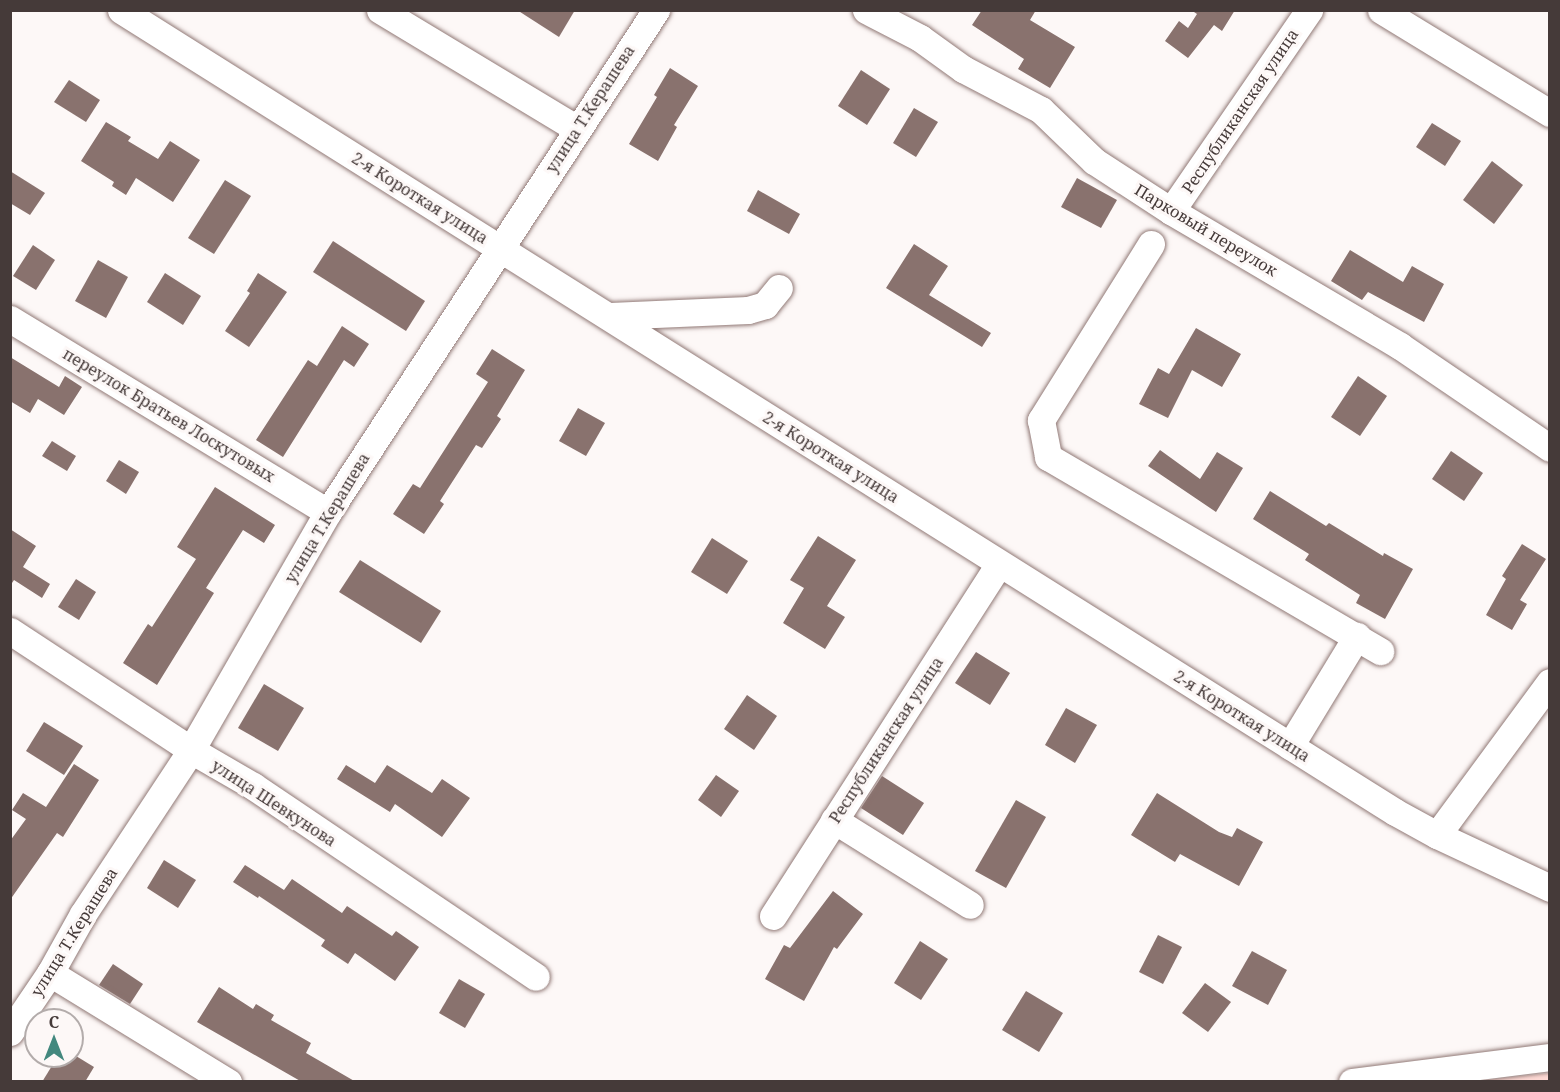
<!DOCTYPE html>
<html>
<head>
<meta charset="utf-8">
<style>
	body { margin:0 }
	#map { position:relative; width:1560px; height:1092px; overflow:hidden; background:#fdf8f7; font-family:"Noto Serif",serif }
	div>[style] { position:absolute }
	.green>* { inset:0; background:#fedad5 }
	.building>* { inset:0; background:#89726e }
	.roads { filter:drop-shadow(0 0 2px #917976) drop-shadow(0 0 2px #917976) }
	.minor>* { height:27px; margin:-13.5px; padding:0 13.5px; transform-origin:13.5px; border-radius:13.5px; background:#fff }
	span { translate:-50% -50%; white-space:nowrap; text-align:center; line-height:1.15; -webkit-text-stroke:6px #fdf8f7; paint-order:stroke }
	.street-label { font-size:16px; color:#453a39 }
	.frame { position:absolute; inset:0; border:12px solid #453a39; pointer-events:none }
	.north { position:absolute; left:24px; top:1008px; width:60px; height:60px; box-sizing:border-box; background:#fdf8f7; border:2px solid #b3acab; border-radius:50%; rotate:0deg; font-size:16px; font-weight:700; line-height:24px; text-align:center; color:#453a39 }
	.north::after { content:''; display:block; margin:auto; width:21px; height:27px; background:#43887e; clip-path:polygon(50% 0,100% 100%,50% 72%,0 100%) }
</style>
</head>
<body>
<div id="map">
	<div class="green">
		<div style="clip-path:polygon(1490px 1065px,1485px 1080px,1550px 1073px,1549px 1082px,1352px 1082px)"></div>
	</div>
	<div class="building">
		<div style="clip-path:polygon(517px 10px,575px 10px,559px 37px)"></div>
		<div style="clip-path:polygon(982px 10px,1036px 10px,1030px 20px,1075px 47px,1050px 88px,1018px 69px,1024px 59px,972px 25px)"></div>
		<div style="clip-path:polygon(1191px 10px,1235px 10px,1222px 31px,1214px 25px,1188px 58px,1165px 41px,1179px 21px,1188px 28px,1197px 14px)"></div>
		<div style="clip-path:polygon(670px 68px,698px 86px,674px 125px,677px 127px,658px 161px,629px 144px,657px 97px,654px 95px)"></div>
		<div style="clip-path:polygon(861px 70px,890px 89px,867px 125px,838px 106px)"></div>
		<div style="clip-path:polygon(69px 80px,100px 100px,86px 122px,54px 102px)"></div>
		<div style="clip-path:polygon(914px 108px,938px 122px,916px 157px,893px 143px)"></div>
		<div style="clip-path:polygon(106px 122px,131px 137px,128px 141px,158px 159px,170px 141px,200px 160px,173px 202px,136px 178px,126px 195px,112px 186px,114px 182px,81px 161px)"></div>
		<div style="clip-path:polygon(1432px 123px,1461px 141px,1445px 166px,1416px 147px)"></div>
		<div style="clip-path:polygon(1492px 161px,1523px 185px,1494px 224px,1463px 200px)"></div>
		<div style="clip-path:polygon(10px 171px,45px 193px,30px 215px,10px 203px)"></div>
		<div style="clip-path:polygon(1077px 178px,1117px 200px,1101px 228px,1061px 207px)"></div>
		<div style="clip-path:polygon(225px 180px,251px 196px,214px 254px,188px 238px)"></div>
		<div style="clip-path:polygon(758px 190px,800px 214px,789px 234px,747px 211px)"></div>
		<div style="clip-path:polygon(333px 241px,425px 301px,406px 331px,313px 272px)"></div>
		<div style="clip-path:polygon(914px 244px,948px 266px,929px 295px,991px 333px,982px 347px,886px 288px)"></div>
		<div style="clip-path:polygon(33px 245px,55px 260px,36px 290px,13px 276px)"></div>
		<div style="clip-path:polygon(1350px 250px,1403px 282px,1412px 266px,1444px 284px,1424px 322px,1368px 292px,1362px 300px,1331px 281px)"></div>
		<div style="clip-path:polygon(98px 260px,128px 277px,106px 318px,75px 301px)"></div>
		<div style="clip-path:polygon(165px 273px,201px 296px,183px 325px,147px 302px)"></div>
		<div style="clip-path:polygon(258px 273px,287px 292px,249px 347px,225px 331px,250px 293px,247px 291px)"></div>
		<div style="clip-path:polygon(342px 326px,369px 344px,354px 367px,344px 360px,283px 457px,256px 440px,308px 360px,317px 366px)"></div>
		<div style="clip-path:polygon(1196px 328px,1241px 354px,1222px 387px,1192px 370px,1168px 418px,1139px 404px,1158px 368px,1169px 374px)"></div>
		<div style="clip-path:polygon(492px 349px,525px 370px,497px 416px,501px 419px,482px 448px,476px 445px,440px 501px,444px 504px,424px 534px,393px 514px,413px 484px,420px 488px,488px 382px,476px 374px)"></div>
		<div style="clip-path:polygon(10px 357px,59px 387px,65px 376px,82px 387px,64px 415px,38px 399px,30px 413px,10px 401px)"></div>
		<div style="clip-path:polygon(1358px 376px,1387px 396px,1360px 436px,1331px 417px)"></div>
		<div style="clip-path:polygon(578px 408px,605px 423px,586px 456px,559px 441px)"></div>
		<div style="clip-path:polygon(52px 441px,76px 456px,67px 471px,42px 456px)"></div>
		<div style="clip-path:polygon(1160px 450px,1200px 479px,1217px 452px,1243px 468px,1216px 512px,1148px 466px)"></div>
		<div style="clip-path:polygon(1451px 451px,1483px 473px,1464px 501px,1432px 479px)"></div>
		<div style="clip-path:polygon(119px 460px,139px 472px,126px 494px,106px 481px)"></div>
		<div style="clip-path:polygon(215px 487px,275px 525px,264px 543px,243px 530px,206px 588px,214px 593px,157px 685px,123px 663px,148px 624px,152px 627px,196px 559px,177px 547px)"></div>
		<div style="clip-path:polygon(1270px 491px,1326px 526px,1329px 523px,1383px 556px,1384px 553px,1413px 569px,1385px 619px,1356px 603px,1360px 595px,1305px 560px,1309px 554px,1253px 519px)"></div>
		<div style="clip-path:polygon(10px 529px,36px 546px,23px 567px,50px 584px,42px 598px,14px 580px,10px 586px)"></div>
		<div style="clip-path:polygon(818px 536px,856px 560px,827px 606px,845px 617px,825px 649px,783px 623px,804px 588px,790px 580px)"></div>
		<div style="clip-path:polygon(712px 538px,748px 561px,727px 594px,691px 572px)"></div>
		<div style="clip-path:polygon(1522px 544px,1546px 559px,1520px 600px,1527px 604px,1512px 630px,1486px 615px,1506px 579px,1502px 576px)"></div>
		<div style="clip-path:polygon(360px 560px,441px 611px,421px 643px,339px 592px)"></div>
		<div style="clip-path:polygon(76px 579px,96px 592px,79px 620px,58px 607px)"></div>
		<div style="clip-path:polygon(976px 652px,1010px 673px,990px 705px,955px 683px)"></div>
		<div style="clip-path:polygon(264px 684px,304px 708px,278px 751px,238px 728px)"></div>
		<div style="clip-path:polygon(747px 695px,777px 716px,754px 750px,724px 729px)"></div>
		<div style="clip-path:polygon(1066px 708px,1097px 725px,1075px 763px,1045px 745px)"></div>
		<div style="clip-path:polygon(44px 722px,83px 746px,64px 775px,26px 751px)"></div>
		<div style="clip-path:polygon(74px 764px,99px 780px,63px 837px,57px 833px,10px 900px,10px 841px,26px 819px,12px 810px,23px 793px,46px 807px)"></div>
		<div style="clip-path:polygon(346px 765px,375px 783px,387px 765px,432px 793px,442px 779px,470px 798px,442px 837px,395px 804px,390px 812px,337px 779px)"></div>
		<div style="clip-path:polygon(716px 775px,739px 791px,721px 817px,698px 800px)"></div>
		<div style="clip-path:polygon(882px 776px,924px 803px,903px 835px,861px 808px)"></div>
		<div style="clip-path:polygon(1157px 793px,1219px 832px,1232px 837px,1237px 828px,1263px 842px,1239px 886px,1180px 854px,1175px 862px,1131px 835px)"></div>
		<div style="clip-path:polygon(1016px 800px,1046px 817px,1006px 888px,975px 871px)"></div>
		<div style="clip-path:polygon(164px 860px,196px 880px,178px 908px,147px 888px)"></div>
		<div style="clip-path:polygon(245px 865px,284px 890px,292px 879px,342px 913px,347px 906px,392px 936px,396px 931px,419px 947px,395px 981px,355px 953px,348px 964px,321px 946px,325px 940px,259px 896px,258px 898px,233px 882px)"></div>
		<div style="clip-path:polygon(833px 891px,863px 914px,837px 949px,834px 947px,804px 1001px,765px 979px,784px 945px,790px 948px)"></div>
		<div style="clip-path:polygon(1158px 935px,1182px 947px,1163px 984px,1139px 972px)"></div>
		<div style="clip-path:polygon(920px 941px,948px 959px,921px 1000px,894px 983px)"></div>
		<div style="clip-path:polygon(1252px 951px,1287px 970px,1268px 1005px,1232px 986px)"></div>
		<div style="clip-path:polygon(113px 964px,143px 984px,130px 1004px,99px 985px)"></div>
		<div style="clip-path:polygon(459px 979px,485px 994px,465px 1028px,439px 1013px)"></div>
		<div style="clip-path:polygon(1205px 983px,1231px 1002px,1208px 1032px,1182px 1013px)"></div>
		<div style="clip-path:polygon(219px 987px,253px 1009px,256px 1004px,274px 1015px,271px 1020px,311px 1043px,306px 1053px,356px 1082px,302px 1082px,197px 1022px)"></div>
		<div style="clip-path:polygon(1026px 991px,1063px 1013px,1039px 1052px,1002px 1030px)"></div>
		<div style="clip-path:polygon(58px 1056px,76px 1056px,94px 1067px,85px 1082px,42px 1082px)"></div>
	</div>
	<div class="roads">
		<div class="minor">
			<div style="left:121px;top:10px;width:1505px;rotate:32.19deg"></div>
			<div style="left:1395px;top:812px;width:48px;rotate:28.7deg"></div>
			<div style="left:1437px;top:835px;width:125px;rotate:25.1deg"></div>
			<div style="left:380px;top:10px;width:230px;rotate:31.1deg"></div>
			<div style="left:866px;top:10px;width:61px;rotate:27.4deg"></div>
			<div style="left:920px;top:38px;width:53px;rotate:35.8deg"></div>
			<div style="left:963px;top:69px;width:88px;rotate:27.7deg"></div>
			<div style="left:1041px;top:110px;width:74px;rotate:43.9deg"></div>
			<div style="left:1094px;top:161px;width:92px;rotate:33deg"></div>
			<div style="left:1171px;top:211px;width:266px;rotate:30.5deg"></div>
			<div style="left:1400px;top:346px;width:181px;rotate:34.2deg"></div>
			<div style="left:1381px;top:10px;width:198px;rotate:31.4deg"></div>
			<div style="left:1171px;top:211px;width:244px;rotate:-55.5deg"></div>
			<div style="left:1151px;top:244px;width:208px;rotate:122deg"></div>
			<div style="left:1041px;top:420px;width:38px;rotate:79deg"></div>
			<div style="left:1048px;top:457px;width:385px;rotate:30.3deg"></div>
			<div style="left:609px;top:316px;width:139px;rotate:-2.5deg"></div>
			<div style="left:748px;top:310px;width:18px;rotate:-16deg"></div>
			<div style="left:765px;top:305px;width:22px;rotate:-51deg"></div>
			<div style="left:10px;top:319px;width:372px;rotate:31.3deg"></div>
			<div style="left:10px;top:631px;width:217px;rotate:33.3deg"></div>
			<div style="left:191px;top:750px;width:72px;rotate:30.1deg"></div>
			<div style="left:253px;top:786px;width:341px;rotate:34deg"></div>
			<div style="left:1290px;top:746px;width:129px;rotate:-58.7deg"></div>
			<div style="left:834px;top:820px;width:160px;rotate:32deg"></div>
			<div style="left:1437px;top:835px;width:190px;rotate:-53.6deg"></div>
			<div style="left:773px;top:916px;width:418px;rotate:-57.3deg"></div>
			<div style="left:50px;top:973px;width:209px;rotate:31.5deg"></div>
			<div style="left:10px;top:1032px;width:71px;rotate:-55.9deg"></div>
			<div style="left:50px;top:973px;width:68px;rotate:-60.8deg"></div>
			<div style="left:83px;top:914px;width:196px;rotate:-56.6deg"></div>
			<div style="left:191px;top:750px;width:275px;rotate:-60.1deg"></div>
			<div style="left:328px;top:512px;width:600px;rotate:-56.84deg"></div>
			<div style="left:1352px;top:1082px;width:200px;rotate:-7.2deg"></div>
		</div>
	</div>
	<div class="street-label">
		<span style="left:590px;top:109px;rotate:-57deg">улица Т.Керашева</span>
		<span style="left:1240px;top:111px;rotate:-56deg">Республиканская улица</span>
		<span style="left:420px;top:198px;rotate:32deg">2-я Короткая улица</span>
		<span style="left:1206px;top:230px;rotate:31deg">Парковый переулок</span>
		<span style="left:169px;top:415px;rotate:31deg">переулок Братьев Лоскутовых</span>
		<span style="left:831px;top:457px;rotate:32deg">2-я Короткая улица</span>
		<span style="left:327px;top:518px;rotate:-59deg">улица Т.Керашева</span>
		<span style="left:1242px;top:716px;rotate:32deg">2-я Короткая улица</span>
		<span style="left:886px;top:740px;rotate:-57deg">Республиканская улица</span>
		<span style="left:274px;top:803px;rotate:33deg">улица Шевкунова</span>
		<span style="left:74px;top:932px;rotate:-58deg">улица Т.Керашева</span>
	</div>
	<div class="frame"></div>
	<div class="north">С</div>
</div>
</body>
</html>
